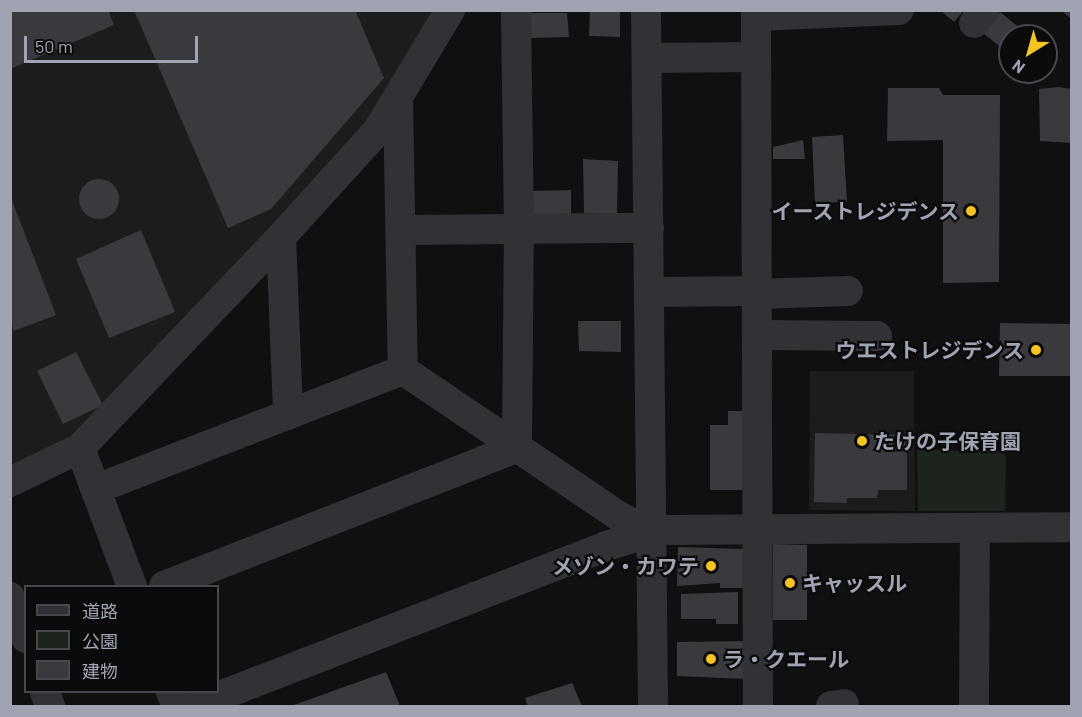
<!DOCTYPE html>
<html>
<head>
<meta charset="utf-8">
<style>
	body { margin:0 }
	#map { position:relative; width:1082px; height:717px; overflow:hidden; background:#101011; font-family:Barlow,"Noto Sans JP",sans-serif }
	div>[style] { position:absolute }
	.built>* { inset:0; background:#1c1c1e }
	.green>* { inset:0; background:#1c241d }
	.building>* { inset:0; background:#3a3a3e }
	.round { border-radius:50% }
	.minor>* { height:30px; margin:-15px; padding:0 15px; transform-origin:15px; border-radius:15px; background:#313136 }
	.dots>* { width:16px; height:16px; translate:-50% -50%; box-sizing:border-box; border:3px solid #0b0b0c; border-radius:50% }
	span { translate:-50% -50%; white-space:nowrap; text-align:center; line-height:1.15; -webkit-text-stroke:4.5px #0b0b0c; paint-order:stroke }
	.poi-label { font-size:21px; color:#a0a4b2; font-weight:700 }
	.right { translate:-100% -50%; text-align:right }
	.left { translate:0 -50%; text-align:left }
	.frame { position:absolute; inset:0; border:12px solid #a0a4b2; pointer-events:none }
	.legend { position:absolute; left:24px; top:585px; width:195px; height:108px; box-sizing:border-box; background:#0b0b0c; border:2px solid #47484e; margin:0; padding:8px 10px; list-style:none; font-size:18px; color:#a0a4b2 }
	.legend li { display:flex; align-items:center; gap:12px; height:30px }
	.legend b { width:30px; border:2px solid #47484e }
	.north { position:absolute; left:998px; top:24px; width:60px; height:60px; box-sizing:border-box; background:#0b0b0c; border:2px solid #47484e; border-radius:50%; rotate:217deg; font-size:16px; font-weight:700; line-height:24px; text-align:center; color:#a0a4b2 }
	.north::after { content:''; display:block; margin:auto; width:21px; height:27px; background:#f4c425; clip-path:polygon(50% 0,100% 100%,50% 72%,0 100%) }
	.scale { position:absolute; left:24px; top:36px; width:174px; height:27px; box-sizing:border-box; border:3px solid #a0a4b2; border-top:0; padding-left:8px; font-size:18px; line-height:21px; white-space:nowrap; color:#a0a4b2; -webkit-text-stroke:4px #0b0b0c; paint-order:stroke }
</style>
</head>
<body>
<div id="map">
	<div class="built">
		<div style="clip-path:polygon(11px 11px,439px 11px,371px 124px,79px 438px,11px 472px)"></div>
		<div style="clip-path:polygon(810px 371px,914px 371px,915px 511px,809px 510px)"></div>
	</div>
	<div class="green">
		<div style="clip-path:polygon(917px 450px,1002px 451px,1006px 456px,1005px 511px,918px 511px)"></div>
	</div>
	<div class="building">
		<div style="clip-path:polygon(10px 10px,108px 10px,114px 25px,10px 69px)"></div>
		<div style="clip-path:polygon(134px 10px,355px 10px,384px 78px,271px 209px,228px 228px)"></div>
		<div style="clip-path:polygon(590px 10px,620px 10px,620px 37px,589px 36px)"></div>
		<div style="clip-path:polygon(940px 10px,964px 10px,954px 22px)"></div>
		<div style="clip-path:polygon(1066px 10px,1072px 10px,1072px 19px,1064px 13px)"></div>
		<div style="clip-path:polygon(1000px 12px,1020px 28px,1003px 49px,983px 33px)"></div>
		<div style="clip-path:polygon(528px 13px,567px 13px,569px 37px,529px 38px)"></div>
		<div style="clip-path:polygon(1058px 87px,1072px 89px,1072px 143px,1040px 141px,1039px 89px)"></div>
		<div style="clip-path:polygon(888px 88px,939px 88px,943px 95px,1000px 95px,999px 282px,943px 283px,943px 140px,887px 141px)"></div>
		<div style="clip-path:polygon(843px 135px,847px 202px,815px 203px,812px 137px)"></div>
		<div style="clip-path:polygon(803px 140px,805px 159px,773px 159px,773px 147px)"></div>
		<div style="clip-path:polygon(583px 159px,618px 161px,617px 214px,584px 213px)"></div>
		<div class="round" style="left:79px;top:179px;width:40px;height:40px"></div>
		<div style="clip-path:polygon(571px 190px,571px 215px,531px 216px,530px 191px)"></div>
		<div style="clip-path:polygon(10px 195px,56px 315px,14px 331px,10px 322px)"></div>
		<div style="clip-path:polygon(141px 230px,175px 312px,109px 338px,76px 259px)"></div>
		<div style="clip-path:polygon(578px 321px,621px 321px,621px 352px,579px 351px)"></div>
		<div style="clip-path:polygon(1000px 323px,1072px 324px,1072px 376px,999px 376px)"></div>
		<div style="clip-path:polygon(76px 352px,103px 405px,63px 424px,37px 371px)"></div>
		<div style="clip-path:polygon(728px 411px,744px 411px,744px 490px,710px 490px,710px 425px,728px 425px)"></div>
		<div style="clip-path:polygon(815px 433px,907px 435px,907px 490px,878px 490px,877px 498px,847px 498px,847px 503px,814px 502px)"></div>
		<div style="clip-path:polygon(773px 544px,807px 545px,807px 620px,773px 620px)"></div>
		<div style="clip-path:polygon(678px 547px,745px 549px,745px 588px,720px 588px,720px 583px,677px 586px)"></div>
		<div style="clip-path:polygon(738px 592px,738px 624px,716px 624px,716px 619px,681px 619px,681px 594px)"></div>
		<div style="clip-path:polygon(746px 641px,746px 679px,677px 676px,677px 642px)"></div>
		<div style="clip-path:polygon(386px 672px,400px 706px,291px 706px)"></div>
		<div style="clip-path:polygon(572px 683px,582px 706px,528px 706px,525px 698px)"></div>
	</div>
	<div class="minor">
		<div style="left:646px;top:10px;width:696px;rotate:89.42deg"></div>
		<div style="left:756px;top:10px;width:696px;rotate:89.84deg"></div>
		<div style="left:756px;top:16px;width:143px;rotate:-2.4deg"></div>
		<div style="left:974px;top:23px;width:16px;rotate:-52deg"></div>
		<div style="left:647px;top:58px;width:109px;rotate:-0.5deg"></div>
		<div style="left:398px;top:97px;width:273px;rotate:89deg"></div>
		<div style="left:403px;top:370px;width:261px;rotate:34.1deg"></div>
		<div style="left:619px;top:516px;width:35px;rotate:29deg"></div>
		<div style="left:402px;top:230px;width:247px;rotate:-0.5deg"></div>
		<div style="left:281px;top:237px;width:178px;rotate:87.7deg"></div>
		<div style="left:650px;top:292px;width:108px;rotate:-0.5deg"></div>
		<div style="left:758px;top:294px;width:90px;rotate:-1.9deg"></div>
		<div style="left:759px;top:335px;width:118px;rotate:0.5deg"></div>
		<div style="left:80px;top:448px;width:147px;rotate:69.4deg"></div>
		<div style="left:10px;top:482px;width:78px;rotate:-25.9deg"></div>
		<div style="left:80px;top:448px;width:291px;rotate:-46.4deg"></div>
		<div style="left:281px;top:237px;width:144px;rotate:-47.8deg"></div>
		<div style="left:378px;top:130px;width:140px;rotate:-59deg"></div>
		<div style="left:96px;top:489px;width:329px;rotate:-21.2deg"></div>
		<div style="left:164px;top:586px;width:379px;rotate:-21.4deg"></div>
		<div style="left:517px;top:448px;width:219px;rotate:-89.5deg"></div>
		<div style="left:519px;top:229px;width:219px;rotate:-90.8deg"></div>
		<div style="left:10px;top:597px;width:44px;rotate:68.7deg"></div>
		<div style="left:45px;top:692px;width:15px;rotate:70deg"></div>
		<div style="left:171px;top:692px;width:15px;rotate:67deg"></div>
		<div style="left:194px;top:706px;width:442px;rotate:-21.2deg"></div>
		<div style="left:606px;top:546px;width:46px;rotate:-16.5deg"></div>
		<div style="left:650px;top:533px;width:17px;rotate:-10deg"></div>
		<div style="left:667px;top:530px;width:405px;rotate:-0.4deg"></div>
		<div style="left:831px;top:706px;width:13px;rotate:-9deg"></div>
		<div style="left:974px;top:706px;width:178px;rotate:-89.7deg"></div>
	</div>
	<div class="dots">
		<div style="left:971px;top:211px;background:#f4c425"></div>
		<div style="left:1036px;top:350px;background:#f4c425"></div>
		<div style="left:862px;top:441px;background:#f4c425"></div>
		<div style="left:711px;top:566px;background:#f4c425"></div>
		<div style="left:790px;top:583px;background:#f4c425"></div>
		<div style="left:711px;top:659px;background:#f4c425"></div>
	</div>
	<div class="poi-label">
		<span class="right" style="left:959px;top:211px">イーストレジデンス</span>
		<span class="right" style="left:1024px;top:350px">ウエストレジデンス</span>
		<span class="left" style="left:874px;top:441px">たけの子保育園</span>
		<span class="right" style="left:699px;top:566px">メゾン・カワテ</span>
		<span class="left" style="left:802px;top:583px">キャッスル</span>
		<span class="left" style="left:723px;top:659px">ラ・クエール</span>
	</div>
	<div class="frame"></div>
	<ul class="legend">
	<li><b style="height:8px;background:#313136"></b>道路</li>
	<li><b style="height:16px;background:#1c241d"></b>公園</li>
	<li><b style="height:16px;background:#3a3a3e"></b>建物</li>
	</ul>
	<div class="north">N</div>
	<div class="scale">50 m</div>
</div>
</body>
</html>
